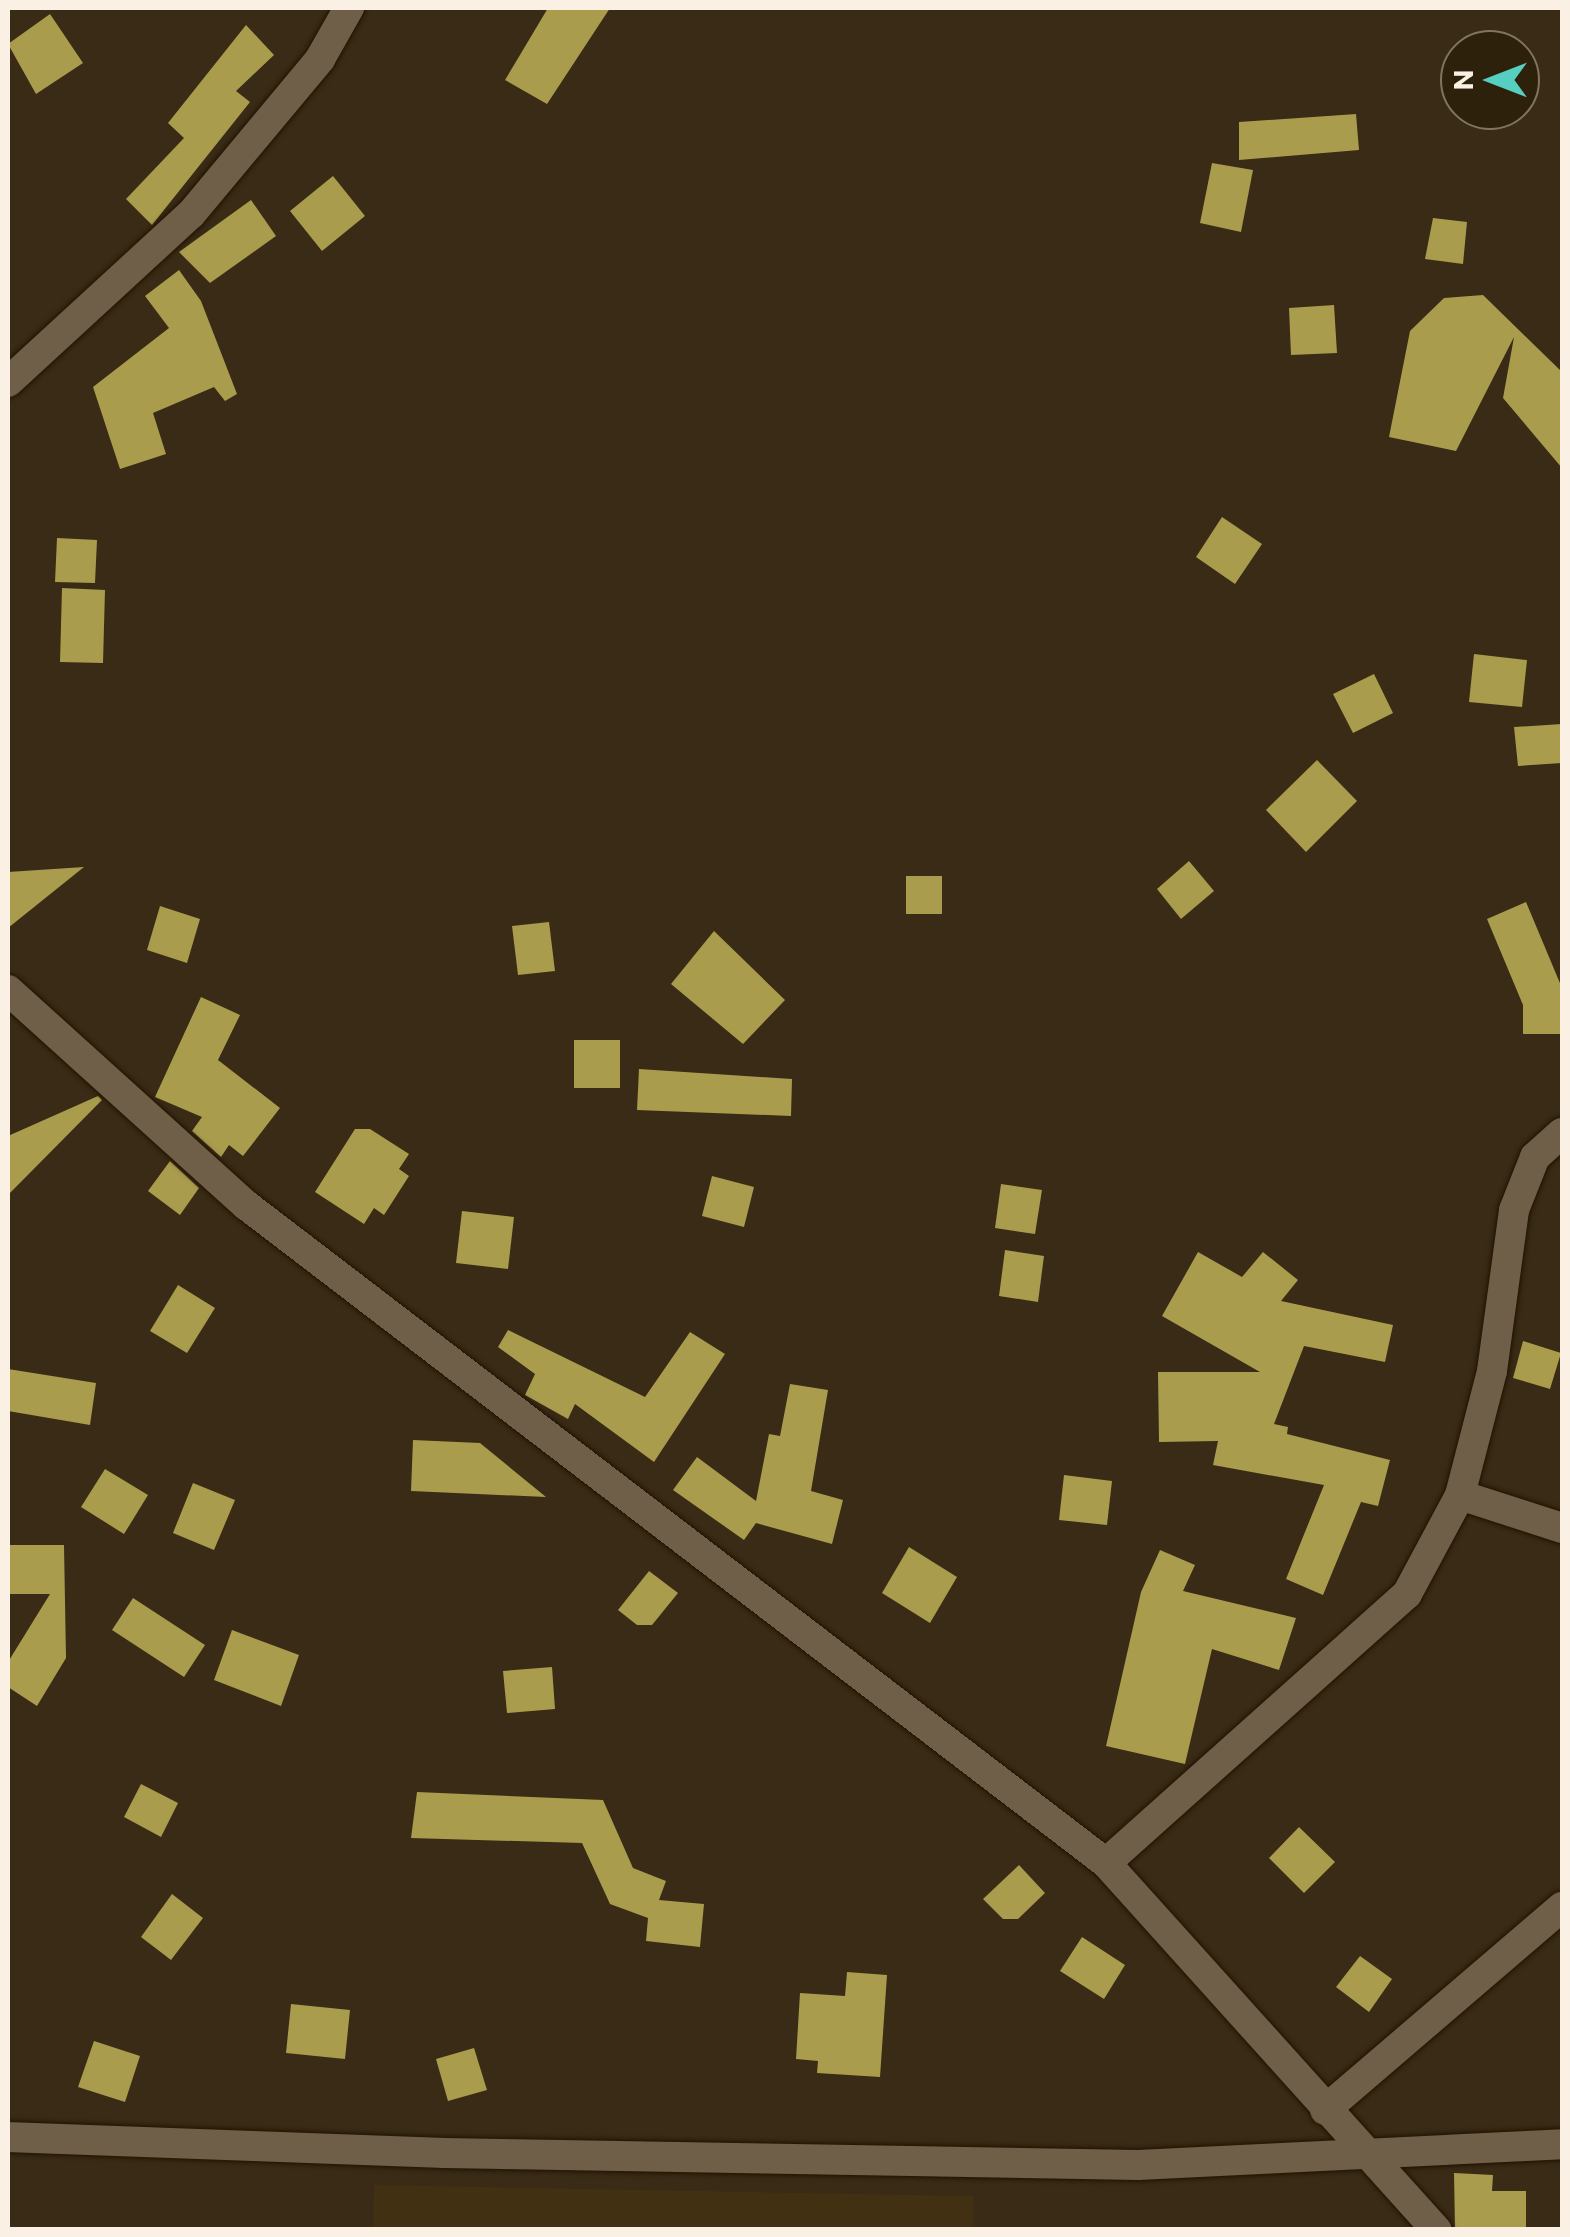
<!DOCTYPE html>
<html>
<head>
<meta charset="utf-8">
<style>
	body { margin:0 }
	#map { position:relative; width:1570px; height:2237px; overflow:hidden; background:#392b15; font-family:Commissioner,sans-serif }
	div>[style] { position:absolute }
	.built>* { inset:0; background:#423013 }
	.building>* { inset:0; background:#aa9c4d }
	.roads { filter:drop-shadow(0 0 2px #201300) drop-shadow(0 0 2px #201300) }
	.street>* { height:30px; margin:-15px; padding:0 15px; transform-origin:15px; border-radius:15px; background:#6f5f48 }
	span { translate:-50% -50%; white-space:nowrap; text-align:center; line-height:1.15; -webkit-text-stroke:10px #2e210b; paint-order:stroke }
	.frame { position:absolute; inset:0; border:10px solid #faf1e4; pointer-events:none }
	.north { position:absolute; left:1440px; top:30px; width:100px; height:100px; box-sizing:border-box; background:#2e210b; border:2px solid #807462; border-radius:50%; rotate:270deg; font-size:28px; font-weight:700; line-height:40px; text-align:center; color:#faf1e4 }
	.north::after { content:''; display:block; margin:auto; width:35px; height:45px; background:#57cec2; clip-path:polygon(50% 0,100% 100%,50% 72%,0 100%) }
</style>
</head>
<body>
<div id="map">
	<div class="built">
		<div style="clip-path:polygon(374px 2185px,973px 2196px,973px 2229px,373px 2229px)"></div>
	</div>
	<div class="building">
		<div style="clip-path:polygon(548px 8px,610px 8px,547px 104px,505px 80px)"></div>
		<div style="clip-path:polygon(50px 14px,83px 63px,36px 94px,8px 44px)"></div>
		<div style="clip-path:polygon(246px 25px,274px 55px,236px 91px,250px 102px,152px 225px,126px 199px,184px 138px,168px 123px)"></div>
		<div style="clip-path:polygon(1356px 114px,1359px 150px,1239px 160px,1239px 122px)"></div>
		<div style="clip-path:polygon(1212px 163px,1253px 170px,1241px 232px,1200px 223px)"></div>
		<div style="clip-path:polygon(333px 176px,365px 216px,322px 251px,290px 211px)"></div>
		<div style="clip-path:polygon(251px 200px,276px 236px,210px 283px,179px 252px)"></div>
		<div style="clip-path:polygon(1433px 218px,1467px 222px,1463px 264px,1425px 259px)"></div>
		<div style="clip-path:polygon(179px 270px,201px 301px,237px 394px,225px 401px,214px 387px,153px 413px,166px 454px,120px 469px,93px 387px,169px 328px,145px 296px)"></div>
		<div style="clip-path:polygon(1483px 295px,1562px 372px,1562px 468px,1503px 398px,1514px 337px,1456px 451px,1389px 437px,1410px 331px,1444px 298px)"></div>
		<div style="clip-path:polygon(1334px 305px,1337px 353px,1291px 355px,1289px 308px)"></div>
		<div style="clip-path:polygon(1222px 517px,1262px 544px,1235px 584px,1196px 557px)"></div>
		<div style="clip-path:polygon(57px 538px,97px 540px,95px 583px,55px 582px)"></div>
		<div style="clip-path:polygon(62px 588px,105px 590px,103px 663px,60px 662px)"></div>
		<div style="clip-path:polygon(1474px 654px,1527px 660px,1522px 707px,1469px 702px)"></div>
		<div style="clip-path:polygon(1374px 674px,1393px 713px,1353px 733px,1333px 694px)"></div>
		<div style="clip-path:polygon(1562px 724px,1562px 763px,1518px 766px,1514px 727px)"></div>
		<div style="clip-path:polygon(1317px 760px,1357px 801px,1306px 852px,1266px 810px)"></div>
		<div style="clip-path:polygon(1189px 861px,1214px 891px,1181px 919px,1157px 889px)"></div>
		<div style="clip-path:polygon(84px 867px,8px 928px,8px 872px)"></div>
		<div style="clip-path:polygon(906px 876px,942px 876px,942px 914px,906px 914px)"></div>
		<div style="clip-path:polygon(1526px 902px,1562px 988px,1562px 1034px,1523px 1034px,1523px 1005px,1487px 919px)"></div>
		<div style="clip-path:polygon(160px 906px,200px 919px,187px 963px,147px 950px)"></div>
		<div style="clip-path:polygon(549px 922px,555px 971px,518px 975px,512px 926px)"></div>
		<div style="clip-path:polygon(714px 931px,785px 1000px,743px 1044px,671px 984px)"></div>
		<div style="clip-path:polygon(201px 997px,240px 1015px,218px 1060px,280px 1108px,243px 1156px,229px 1145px,221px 1157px,192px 1131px,202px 1117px,155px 1097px)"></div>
		<div style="clip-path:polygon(574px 1040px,620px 1040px,620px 1088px,574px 1088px)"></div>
		<div style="clip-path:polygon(639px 1069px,792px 1079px,791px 1116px,637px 1110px)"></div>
		<div style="clip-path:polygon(98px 1096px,102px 1100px,8px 1195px,8px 1136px)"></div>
		<div style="clip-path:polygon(355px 1129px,370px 1129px,409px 1154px,399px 1169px,409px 1176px,384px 1215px,374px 1208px,364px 1224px,315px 1192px)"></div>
		<div style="clip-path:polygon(170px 1161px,199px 1188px,180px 1215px,148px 1191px)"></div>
		<div style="clip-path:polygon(712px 1176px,754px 1187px,744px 1227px,702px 1216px)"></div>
		<div style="clip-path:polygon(1001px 1184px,1042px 1190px,1035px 1234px,995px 1228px)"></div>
		<div style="clip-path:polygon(462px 1211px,514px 1217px,508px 1269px,456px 1263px)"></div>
		<div style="clip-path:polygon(1005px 1250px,1044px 1256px,1038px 1302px,999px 1296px)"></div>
		<div style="clip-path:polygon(1198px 1252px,1242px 1277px,1263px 1252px,1298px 1280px,1281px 1301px,1393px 1325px,1385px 1362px,1304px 1346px,1274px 1424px,1288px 1427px,1287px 1434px,1390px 1460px,1378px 1506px,1361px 1502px,1323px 1595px,1286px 1579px,1324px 1485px,1213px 1465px,1218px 1441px,1159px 1442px,1158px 1372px,1260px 1372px,1162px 1316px)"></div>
		<div style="clip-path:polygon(178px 1285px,215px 1308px,187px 1353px,150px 1331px)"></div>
		<div style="clip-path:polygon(508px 1330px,645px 1397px,690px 1332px,725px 1354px,654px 1462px,575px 1404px,568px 1419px,525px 1395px,535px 1374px,498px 1347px)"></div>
		<div style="clip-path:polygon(1523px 1341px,1561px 1353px,1550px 1389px,1513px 1378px)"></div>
		<div style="clip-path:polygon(8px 1369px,96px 1383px,90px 1425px,8px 1411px)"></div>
		<div style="clip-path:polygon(790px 1384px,828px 1390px,811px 1491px,843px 1500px,832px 1544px,756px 1523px,744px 1540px,673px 1490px,697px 1457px,756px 1501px,769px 1434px,780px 1436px)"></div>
		<div style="clip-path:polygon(413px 1440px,480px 1443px,546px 1497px,411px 1491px)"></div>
		<div style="clip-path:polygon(105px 1469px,148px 1495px,124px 1534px,81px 1507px)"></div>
		<div style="clip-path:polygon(1064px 1475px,1112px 1481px,1107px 1525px,1059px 1520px)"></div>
		<div style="clip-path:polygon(193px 1483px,235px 1500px,214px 1550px,173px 1533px)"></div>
		<div style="clip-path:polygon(9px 1545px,64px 1545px,66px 1658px,37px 1706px,8px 1687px,8px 1662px,50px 1594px,9px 1594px)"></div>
		<div style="clip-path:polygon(909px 1547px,957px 1577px,930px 1623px,882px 1593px)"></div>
		<div style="clip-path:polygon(1160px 1550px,1195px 1565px,1183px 1591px,1296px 1618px,1279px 1670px,1212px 1649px,1185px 1764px,1106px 1746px,1141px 1592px)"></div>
		<div style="clip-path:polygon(649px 1571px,678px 1593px,652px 1625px,637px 1625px,618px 1610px)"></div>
		<div style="clip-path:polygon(133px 1598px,205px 1645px,184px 1677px,112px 1630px)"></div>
		<div style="clip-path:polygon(232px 1630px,299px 1655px,281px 1706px,214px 1680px)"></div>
		<div style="clip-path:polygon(552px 1667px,555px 1709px,507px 1713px,503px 1671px)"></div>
		<div style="clip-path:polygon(141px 1784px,178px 1803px,161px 1837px,124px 1817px)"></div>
		<div style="clip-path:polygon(417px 1792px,603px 1800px,633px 1868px,666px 1881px,659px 1900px,704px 1904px,700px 1947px,646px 1941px,648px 1918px,610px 1904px,582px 1843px,411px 1838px)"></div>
		<div style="clip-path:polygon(1299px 1827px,1335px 1862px,1304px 1893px,1269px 1858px)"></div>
		<div style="clip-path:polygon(1019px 1865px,1045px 1893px,1018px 1919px,1003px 1919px,983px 1899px)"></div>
		<div style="clip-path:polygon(172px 1894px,203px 1918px,171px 1960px,141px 1937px)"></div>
		<div style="clip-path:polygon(1082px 1937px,1125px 1965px,1104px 1999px,1060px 1971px)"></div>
		<div style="clip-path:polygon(1360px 1956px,1392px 1979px,1369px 2012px,1336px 1987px)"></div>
		<div style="clip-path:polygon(847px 1972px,887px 1975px,880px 2077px,817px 2073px,818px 2061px,796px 2059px,800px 1993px,845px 1996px)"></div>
		<div style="clip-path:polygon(291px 2004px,350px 2010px,345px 2059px,286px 2053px)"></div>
		<div style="clip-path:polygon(94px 2041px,140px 2056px,125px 2102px,78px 2087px)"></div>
		<div style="clip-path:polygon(474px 2048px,487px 2090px,448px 2101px,436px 2059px)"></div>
		<div style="clip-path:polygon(1454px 2173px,1493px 2175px,1492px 2191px,1526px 2191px,1526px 2230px,1455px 2230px)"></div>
	</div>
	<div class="roads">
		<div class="street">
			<div style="left:8px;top:382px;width:248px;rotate:-42.6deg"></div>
			<div style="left:191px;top:214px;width:202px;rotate:-50.2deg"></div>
			<div style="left:320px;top:59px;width:59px;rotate:-60.4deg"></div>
			<div style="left:8px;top:990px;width:321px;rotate:42.1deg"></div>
			<div style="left:246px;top:1205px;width:1083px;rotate:37.42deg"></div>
			<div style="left:1106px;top:1863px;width:494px;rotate:48deg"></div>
			<div style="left:1460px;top:1495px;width:107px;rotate:17.9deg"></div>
			<div style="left:1106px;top:1863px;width:404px;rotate:-41.8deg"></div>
			<div style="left:1407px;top:1594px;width:112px;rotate:-61.8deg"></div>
			<div style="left:1460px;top:1495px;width:128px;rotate:-75.5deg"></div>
			<div style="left:1492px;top:1371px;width:162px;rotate:-82.2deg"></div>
			<div style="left:1514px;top:1210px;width:57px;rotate:-68.4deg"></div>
			<div style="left:1535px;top:1157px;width:36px;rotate:-42deg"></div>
			<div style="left:1325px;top:2110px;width:312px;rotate:-40.6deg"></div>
			<div style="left:8px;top:2137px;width:436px;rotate:2.1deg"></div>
			<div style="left:444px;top:2153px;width:694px;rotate:0.99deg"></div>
			<div style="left:1138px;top:2165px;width:425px;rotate:-2.8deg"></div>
		</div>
	</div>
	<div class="frame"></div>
	<div class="north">N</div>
</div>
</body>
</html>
